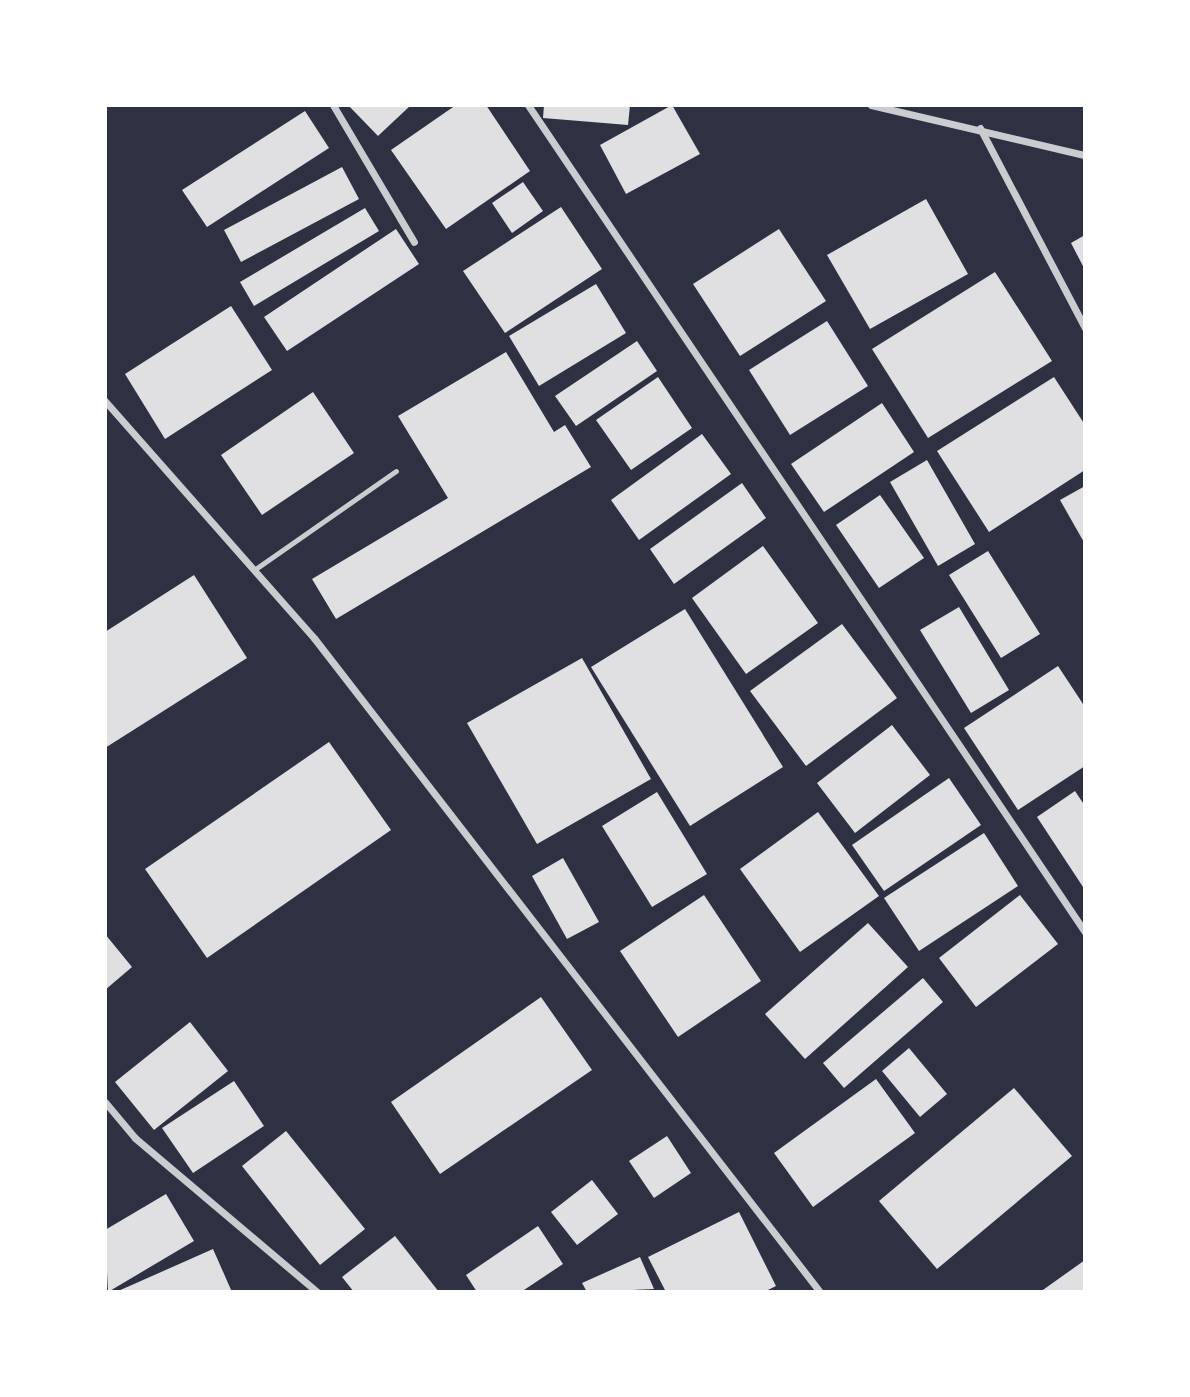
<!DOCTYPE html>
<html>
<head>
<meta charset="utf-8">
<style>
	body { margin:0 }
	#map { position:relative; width:1190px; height:1397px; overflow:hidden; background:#2d3142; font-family:"Zilla Slab",serif }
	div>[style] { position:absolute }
	.building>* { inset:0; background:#e0e0e3 }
	.service>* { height:5px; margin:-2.5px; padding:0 2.5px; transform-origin:2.5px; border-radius:2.5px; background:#caccd0 }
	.minor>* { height:7px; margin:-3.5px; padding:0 3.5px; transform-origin:3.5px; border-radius:3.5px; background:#caccd0 }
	span { translate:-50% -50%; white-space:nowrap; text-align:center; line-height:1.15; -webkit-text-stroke:7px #fff; paint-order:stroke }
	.frame { position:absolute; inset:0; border:107px solid #fff; pointer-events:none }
</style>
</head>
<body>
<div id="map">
	<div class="building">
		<div style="clip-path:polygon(348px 105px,411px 105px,378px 136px)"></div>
		<div style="clip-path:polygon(456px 105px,486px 105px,530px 171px,446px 229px,391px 150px)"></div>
		<div style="clip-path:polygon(544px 105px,630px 105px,628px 125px,543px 118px)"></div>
		<div style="clip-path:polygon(672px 105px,700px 154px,626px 194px,600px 145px)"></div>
		<div style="clip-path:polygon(305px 111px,329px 148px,207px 227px,182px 190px)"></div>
		<div style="clip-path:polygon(342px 167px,359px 199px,241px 262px,224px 230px)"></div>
		<div style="clip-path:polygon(523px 182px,543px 211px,512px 233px,492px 203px)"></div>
		<div style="clip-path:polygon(926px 199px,968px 274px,870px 329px,827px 255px)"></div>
		<div style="clip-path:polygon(561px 207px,602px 269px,505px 333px,463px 271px)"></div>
		<div style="clip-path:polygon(365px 208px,379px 231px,254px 306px,240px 282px)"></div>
		<div style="clip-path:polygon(396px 229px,419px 264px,287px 351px,264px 317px)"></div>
		<div style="clip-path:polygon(779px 229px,826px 301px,740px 356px,693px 284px)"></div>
		<div style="clip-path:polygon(1085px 235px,1085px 270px,1071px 243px)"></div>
		<div style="clip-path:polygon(995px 272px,1052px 361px,928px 438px,872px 349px)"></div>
		<div style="clip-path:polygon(596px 284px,626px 333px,539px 386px,509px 336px)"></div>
		<div style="clip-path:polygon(231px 306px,272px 370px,165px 439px,125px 374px)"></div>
		<div style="clip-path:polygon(827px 321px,868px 386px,790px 435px,749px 370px)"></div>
		<div style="clip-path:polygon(637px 341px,657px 371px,576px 426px,555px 396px)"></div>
		<div style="clip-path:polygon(506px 352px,554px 432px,565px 425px,591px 467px,336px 619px,312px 579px,448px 498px,398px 416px)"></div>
		<div style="clip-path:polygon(658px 377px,692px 428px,631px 470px,596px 420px)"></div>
		<div style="clip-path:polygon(1054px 377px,1085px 425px,1085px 470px,989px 532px,937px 451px)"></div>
		<div style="clip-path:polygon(313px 392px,354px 453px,262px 515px,221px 455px)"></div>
		<div style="clip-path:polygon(882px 403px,914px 452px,824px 512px,791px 464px)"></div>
		<div style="clip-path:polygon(702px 434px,731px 474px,639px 540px,611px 500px)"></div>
		<div style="clip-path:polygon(927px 460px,975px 544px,938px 566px,890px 482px)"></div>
		<div style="clip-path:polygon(742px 483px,766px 518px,674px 584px,650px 549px)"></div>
		<div style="clip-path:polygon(1085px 486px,1085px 544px,1060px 500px)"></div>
		<div style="clip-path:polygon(880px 495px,924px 558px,879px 588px,836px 525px)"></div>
		<div style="clip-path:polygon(763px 546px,818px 623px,746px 674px,692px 598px)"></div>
		<div style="clip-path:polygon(988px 551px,1040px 634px,1001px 658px,949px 575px)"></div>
		<div style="clip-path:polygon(194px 575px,247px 658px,105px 748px,105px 632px)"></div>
		<div style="clip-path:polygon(959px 607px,1009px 690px,971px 713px,920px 630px)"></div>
		<div style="clip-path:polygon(685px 609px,783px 767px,690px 826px,591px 667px)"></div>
		<div style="clip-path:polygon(842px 624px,897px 698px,806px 766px,750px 691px)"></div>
		<div style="clip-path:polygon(582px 658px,651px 779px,537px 844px,467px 723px)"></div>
		<div style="clip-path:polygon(1058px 666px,1085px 707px,1085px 766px,1018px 810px,964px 728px)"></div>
		<div style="clip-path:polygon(892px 725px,930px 775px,855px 833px,817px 783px)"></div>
		<div style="clip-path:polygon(329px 742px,391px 830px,207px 958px,145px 869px)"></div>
		<div style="clip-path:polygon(949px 778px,981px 825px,884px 891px,852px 845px)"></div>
		<div style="clip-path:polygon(1075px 791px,1085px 806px,1085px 890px,1037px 817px)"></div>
		<div style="clip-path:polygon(657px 792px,707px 874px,652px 907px,602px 826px)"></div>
		<div style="clip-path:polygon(818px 812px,879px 896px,800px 952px,740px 869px)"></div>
		<div style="clip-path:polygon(984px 833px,1018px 886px,919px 951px,884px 898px)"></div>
		<div style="clip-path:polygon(563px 858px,599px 922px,567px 939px,532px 876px)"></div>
		<div style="clip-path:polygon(704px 895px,761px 981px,678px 1037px,620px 951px)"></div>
		<div style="clip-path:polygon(1020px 895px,1058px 944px,976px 1007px,939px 958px)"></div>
		<div style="clip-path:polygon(868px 923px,908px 967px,805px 1059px,765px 1014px)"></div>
		<div style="clip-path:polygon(105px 934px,132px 967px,105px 990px)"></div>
		<div style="clip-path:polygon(923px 978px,943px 1002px,844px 1088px,823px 1063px)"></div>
		<div style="clip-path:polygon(541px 997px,592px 1070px,440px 1174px,391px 1102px)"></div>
		<div style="clip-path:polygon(190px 1022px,228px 1071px,154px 1130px,115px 1082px)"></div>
		<div style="clip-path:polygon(909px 1048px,947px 1094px,920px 1117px,882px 1071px)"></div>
		<div style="clip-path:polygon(876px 1079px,915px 1133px,813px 1207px,774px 1153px)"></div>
		<div style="clip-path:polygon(234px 1081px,264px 1126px,193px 1173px,162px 1128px)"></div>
		<div style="clip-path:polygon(1014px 1088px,1072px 1156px,937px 1269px,879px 1201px)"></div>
		<div style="clip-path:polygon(286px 1131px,365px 1229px,320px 1265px,242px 1166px)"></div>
		<div style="clip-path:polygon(667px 1136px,691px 1173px,654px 1198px,629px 1161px)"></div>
		<div style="clip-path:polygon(592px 1180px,618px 1214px,577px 1245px,551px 1212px)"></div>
		<div style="clip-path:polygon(166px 1194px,194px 1241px,108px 1292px,105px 1230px)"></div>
		<div style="clip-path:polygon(739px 1212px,776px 1286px,764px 1292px,666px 1292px,648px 1257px)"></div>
		<div style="clip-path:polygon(538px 1226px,563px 1264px,521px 1292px,477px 1292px,466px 1275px)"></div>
		<div style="clip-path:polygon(395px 1236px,439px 1292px,354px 1292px,342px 1277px)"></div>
		<div style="clip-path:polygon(213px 1249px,232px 1292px,116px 1292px)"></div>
		<div style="clip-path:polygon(640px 1257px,654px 1289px,587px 1292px,582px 1283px)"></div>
		<div style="clip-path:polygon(1085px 1260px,1085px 1292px,1040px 1292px)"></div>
	</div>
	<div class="service">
		<div style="left:254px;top:570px;width:173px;rotate:-34.9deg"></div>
	</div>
	<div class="minor">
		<div style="left:333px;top:105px;width:159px;rotate:59.4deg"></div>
		<div style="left:528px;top:105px;width:997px;rotate:56.04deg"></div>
		<div style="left:871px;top:105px;width:220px;rotate:13.2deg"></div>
		<div style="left:980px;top:128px;width:226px;rotate:62.3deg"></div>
		<div style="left:105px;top:401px;width:316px;rotate:48.6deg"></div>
		<div style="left:314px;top:638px;width:827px;rotate:52.27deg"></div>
		<div style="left:105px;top:1102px;width:47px;rotate:50.2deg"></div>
		<div style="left:135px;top:1138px;width:238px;rotate:40.2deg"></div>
	</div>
	<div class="frame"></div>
</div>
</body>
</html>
